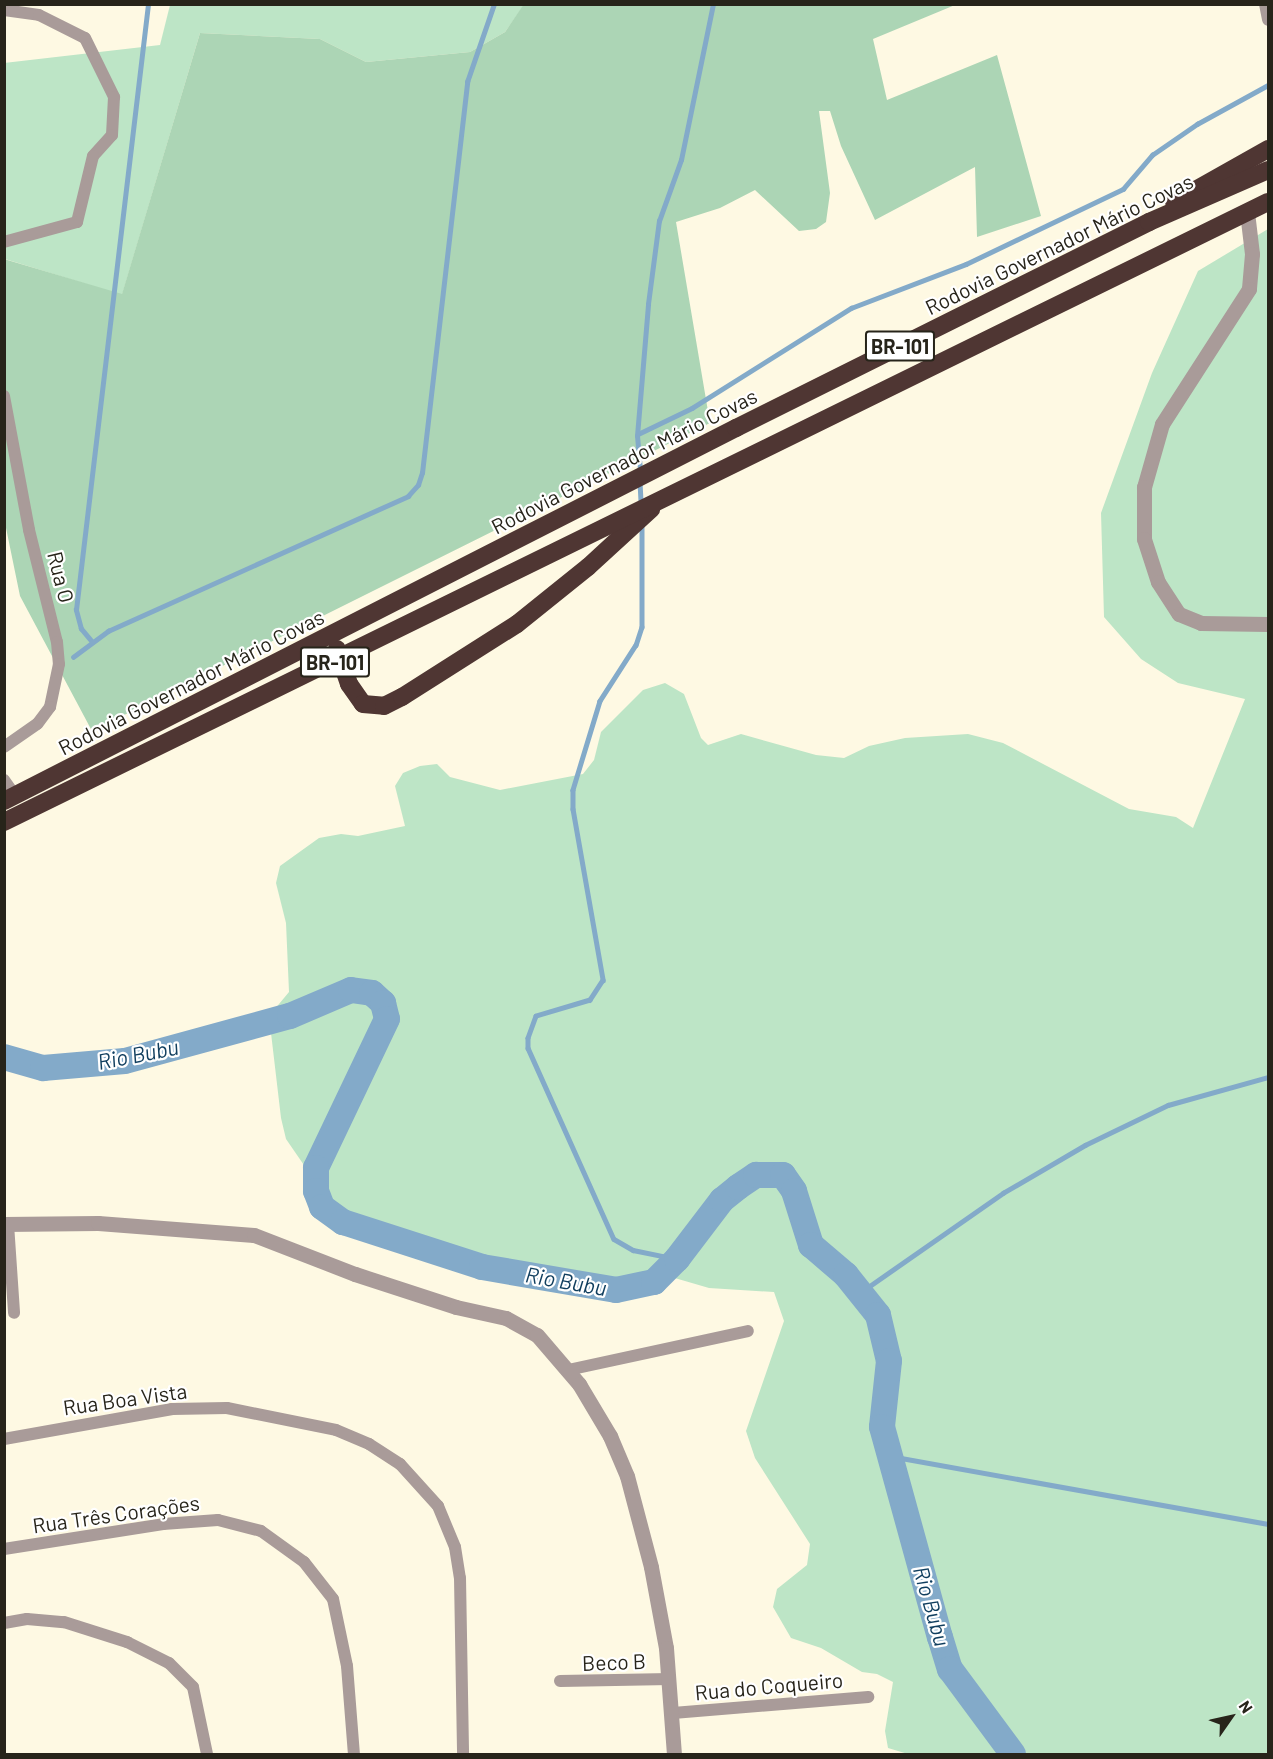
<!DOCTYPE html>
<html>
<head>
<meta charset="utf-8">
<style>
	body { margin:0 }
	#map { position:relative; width:1273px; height:1759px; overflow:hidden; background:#fef9e3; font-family:Barlow,sans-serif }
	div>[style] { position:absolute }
	.green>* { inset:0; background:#bde5c6 }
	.forest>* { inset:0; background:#acd5b5 }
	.stream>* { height:4.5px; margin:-2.25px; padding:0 2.25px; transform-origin:2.25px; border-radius:2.25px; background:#83aac9 }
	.river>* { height:26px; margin:-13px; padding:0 13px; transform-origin:13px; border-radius:13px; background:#83aac9 }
	.minor>* { height:12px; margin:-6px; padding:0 6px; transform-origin:6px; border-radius:6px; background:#a99b99 }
	.tertiary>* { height:15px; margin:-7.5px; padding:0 7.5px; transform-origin:7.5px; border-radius:7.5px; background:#a99b99 }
	.motorway>* { height:18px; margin:-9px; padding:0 9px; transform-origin:9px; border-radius:9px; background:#4f3633 }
	span { translate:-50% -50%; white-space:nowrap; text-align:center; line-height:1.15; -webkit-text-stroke:4.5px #fff; paint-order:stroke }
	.shield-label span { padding:2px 4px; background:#fff; border:2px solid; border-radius:4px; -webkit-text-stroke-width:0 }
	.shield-label { font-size:20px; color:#27241a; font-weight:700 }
	.street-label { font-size:21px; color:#27241a }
	.water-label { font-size:22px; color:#103e5e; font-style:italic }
	.frame { position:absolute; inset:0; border:6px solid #27241a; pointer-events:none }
	.north { position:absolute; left:1201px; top:1687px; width:60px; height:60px; -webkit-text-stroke:4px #fff; paint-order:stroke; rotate:56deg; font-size:16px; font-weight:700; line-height:24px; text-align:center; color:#27241a }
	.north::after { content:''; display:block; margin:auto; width:21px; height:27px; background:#27241a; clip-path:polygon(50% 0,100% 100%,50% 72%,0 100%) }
</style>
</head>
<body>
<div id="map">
	<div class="green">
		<div style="clip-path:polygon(170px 5px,524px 5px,505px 32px,470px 52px,366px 62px,320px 39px,200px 33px,122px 295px,5px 259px,4px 63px,160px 45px)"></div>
		<div style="clip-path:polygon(1268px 229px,1268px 1754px,908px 1754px,888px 1748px,885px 1731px,893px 1682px,877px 1674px,862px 1672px,821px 1648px,791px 1638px,773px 1607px,777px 1589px,807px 1565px,810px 1544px,755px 1458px,746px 1431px,784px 1321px,774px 1292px,709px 1288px,661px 1274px,603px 1295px,583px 1287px,563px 1287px,445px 1264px,381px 1242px,341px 1219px,286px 1139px,281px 1118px,269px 1016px,289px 992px,286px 923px,276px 883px,280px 866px,319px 838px,341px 834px,358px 836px,405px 826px,395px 786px,403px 773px,420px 766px,437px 764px,450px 777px,500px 790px,583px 774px,594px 760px,601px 732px,643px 690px,665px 683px,684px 694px,701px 738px,708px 745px,741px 734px,816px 755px,844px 758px,869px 746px,905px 738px,968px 734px,1003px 743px,1129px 809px,1176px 817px,1193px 828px,1245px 699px,1178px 683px,1141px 659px,1104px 617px,1101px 513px,1152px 373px,1198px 271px)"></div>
	</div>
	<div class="forest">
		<div style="clip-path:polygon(524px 4px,955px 5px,873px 39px,887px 100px,997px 55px,1041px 216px,977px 237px,975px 167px,875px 220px,841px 146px,830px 111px,819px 111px,830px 193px,826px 222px,816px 229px,799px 231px,755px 190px,720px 208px,676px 222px,710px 423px,92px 731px,20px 596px,5px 523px,4px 259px,122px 294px,200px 33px,320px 39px,366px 62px,470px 52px,505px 32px)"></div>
	</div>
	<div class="stream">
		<div style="left:638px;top:434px;width:60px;rotate:-25.7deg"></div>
		<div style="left:692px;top:408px;width:188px;rotate:-32.2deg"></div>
		<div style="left:851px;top:308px;width:123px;rotate:-20.9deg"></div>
		<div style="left:966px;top:264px;width:174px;rotate:-25.5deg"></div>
		<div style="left:1123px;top:189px;width:45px;rotate:-49.5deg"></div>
		<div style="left:1152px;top:155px;width:55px;rotate:-34.6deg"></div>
		<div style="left:1197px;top:124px;width:81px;rotate:-28.8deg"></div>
		<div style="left:640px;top:470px;width:34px;rotate:-95deg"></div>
		<div style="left:637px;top:436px;width:132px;rotate:-85.2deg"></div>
		<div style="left:648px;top:304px;width:84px;rotate:-82.5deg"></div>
		<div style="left:659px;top:221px;width:65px;rotate:-70.2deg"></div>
		<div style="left:681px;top:160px;width:159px;rotate:-78.4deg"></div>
		<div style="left:640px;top:482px;width:21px;rotate:87deg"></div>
		<div style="left:642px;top:524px;width:103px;rotate:90deg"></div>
		<div style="left:642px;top:627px;width:19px;rotate:108deg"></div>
		<div style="left:636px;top:645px;width:67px;rotate:122.7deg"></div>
		<div style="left:600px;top:701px;width:93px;rotate:106.9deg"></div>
		<div style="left:573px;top:790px;width:19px;rotate:90deg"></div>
		<div style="left:573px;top:809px;width:174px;rotate:80deg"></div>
		<div style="left:603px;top:980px;width:24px;rotate:123deg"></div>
		<div style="left:590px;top:1000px;width:56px;rotate:163.5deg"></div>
		<div style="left:536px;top:1016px;width:23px;rotate:110deg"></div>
		<div style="left:528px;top:1038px;width:10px;rotate:90deg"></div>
		<div style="left:528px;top:1048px;width:209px;rotate:65.8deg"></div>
		<div style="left:614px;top:1239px;width:22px;rotate:30deg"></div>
		<div style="left:633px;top:1250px;width:45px;rotate:11.6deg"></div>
		<div style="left:92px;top:642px;width:17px;rotate:-130deg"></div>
		<div style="left:81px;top:629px;width:20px;rotate:-105deg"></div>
		<div style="left:76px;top:610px;width:610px;rotate:-83.22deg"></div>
		<div style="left:73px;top:657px;width:44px;rotate:-36.6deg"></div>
		<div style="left:108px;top:631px;width:329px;rotate:-24.2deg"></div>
		<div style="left:408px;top:496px;width:15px;rotate:-48deg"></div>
		<div style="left:418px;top:485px;width:13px;rotate:-72deg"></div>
		<div style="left:422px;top:473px;width:394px;rotate:-83.4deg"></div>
		<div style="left:467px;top:82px;width:83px;rotate:-70.9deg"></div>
		<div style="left:861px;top:1292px;width:173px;rotate:-34.9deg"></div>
		<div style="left:1003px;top:1193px;width:95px;rotate:-30.3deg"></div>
		<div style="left:1085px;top:1145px;width:92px;rotate:-25.7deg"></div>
		<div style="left:1168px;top:1105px;width:104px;rotate:-15.6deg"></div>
		<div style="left:890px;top:1456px;width:384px;rotate:10.2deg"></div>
	</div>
	<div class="river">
		<div style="left:4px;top:1057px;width:41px;rotate:15.8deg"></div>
		<div style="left:43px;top:1068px;width:82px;rotate:-4.9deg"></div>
		<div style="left:125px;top:1061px;width:171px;rotate:-15.3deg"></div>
		<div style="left:290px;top:1016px;width:66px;rotate:-23.1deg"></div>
		<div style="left:351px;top:990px;width:21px;rotate:8deg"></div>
		<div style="left:372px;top:993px;width:15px;rotate:42deg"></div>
		<div style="left:383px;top:1003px;width:16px;rotate:76deg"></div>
		<div style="left:387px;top:1019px;width:165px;rotate:115.5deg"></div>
		<div style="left:316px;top:1168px;width:23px;rotate:90deg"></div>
		<div style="left:316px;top:1191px;width:17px;rotate:69deg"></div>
		<div style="left:322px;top:1207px;width:26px;rotate:36deg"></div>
		<div style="left:343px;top:1222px;width:146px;rotate:17.9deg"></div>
		<div style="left:482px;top:1267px;width:136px;rotate:9.7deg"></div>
		<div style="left:616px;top:1290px;width:39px;rotate:-12deg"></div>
		<div style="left:654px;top:1282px;width:33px;rotate:-45deg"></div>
		<div style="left:677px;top:1259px;width:74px;rotate:-52.7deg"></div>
		<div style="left:722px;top:1200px;width:21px;rotate:-39deg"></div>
		<div style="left:738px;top:1187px;width:22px;rotate:-34deg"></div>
		<div style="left:756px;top:1175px;width:27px"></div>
		<div style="left:783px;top:1175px;width:19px;rotate:55deg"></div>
		<div style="left:794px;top:1191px;width:57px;rotate:72.5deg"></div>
		<div style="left:811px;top:1245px;width:46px;rotate:40.6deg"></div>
		<div style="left:846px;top:1275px;width:51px;rotate:51.3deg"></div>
		<div style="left:878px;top:1315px;width:47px;rotate:76.6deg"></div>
		<div style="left:889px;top:1361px;width:66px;rotate:96.1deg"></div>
		<div style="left:882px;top:1427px;width:218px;rotate:74.6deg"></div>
		<div style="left:940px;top:1637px;width:34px;rotate:73deg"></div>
		<div style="left:950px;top:1669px;width:106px;rotate:53.5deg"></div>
	</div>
	<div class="minor">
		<div style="left:1265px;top:4px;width:16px;rotate:79deg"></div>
		<div style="left:4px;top:10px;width:35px;rotate:8deg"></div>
		<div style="left:39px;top:15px;width:51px;rotate:26.6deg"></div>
		<div style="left:85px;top:38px;width:66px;rotate:63.8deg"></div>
		<div style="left:114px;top:97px;width:38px;rotate:93deg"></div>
		<div style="left:112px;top:135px;width:28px;rotate:132deg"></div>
		<div style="left:93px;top:156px;width:68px;rotate:103.6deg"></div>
		<div style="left:77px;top:222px;width:76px;rotate:164.7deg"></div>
		<div style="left:4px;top:396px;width:136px;rotate:79.4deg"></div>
		<div style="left:29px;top:530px;width:115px;rotate:76deg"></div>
		<div style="left:57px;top:642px;width:22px;rotate:85deg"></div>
		<div style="left:59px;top:664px;width:44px;rotate:101.8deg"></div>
		<div style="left:50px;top:707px;width:21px;rotate:127deg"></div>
		<div style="left:37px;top:724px;width:40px;rotate:145.1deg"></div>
		<div style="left:4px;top:780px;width:19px;rotate:55deg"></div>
		<div style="left:8px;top:1224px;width:89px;rotate:86.1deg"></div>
		<div style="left:568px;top:1370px;width:184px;rotate:-12.2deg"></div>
		<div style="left:4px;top:1439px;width:171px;rotate:-10.1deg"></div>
		<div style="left:172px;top:1409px;width:55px;rotate:-1deg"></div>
		<div style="left:227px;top:1408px;width:111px;rotate:11.4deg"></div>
		<div style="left:336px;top:1430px;width:36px;rotate:23deg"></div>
		<div style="left:369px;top:1444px;width:37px;rotate:33deg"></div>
		<div style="left:400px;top:1464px;width:57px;rotate:47.9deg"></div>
		<div style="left:438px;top:1506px;width:44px;rotate:67.5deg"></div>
		<div style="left:455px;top:1547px;width:31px;rotate:81deg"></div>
		<div style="left:460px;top:1578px;width:176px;rotate:89deg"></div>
		<div style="left:4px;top:1549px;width:161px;rotate:-8.9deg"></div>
		<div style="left:163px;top:1524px;width:55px;rotate:-4.2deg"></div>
		<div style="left:218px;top:1520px;width:44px;rotate:14.3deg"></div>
		<div style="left:261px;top:1531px;width:53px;rotate:35.8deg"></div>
		<div style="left:304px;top:1562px;width:47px;rotate:51.9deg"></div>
		<div style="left:333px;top:1599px;width:68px;rotate:78.2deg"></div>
		<div style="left:347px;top:1666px;width:88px;rotate:85.5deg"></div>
		<div style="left:4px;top:1623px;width:23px;rotate:-10deg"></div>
		<div style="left:27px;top:1619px;width:37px;rotate:5deg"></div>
		<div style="left:64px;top:1622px;width:66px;rotate:17.6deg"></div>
		<div style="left:127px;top:1642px;width:47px;rotate:26.6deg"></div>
		<div style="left:169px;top:1663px;width:34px;rotate:45deg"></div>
		<div style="left:193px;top:1687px;width:68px;rotate:78.2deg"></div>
		<div style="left:560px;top:1681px;width:110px;rotate:-1deg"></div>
		<div style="left:673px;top:1713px;width:196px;rotate:-4.7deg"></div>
	</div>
	<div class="tertiary">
		<div style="left:1247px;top:212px;width:42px;rotate:83.2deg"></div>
		<div style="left:1252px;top:254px;width:35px;rotate:95deg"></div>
		<div style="left:1249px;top:289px;width:161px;rotate:122.8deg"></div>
		<div style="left:1162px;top:424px;width:66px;rotate:105.9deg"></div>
		<div style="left:1144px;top:487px;width:52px;rotate:90deg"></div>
		<div style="left:1144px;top:539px;width:45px;rotate:72deg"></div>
		<div style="left:1158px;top:582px;width:38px;rotate:57deg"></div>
		<div style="left:1179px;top:614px;width:24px;rotate:22deg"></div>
		<div style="left:1201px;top:623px;width:67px;rotate:0.9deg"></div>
		<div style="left:4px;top:1224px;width:94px;rotate:-0.6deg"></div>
		<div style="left:98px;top:1223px;width:156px;rotate:4.4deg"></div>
		<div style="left:254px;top:1235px;width:108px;rotate:21.1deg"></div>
		<div style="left:355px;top:1274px;width:106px;rotate:18.1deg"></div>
		<div style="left:456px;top:1307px;width:51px;rotate:12.4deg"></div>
		<div style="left:506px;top:1318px;width:35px;rotate:29deg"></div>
		<div style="left:537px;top:1335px;width:65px;rotate:49.4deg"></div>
		<div style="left:579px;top:1384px;width:61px;rotate:59.2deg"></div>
		<div style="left:610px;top:1436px;width:43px;rotate:67deg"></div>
		<div style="left:627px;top:1476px;width:94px;rotate:75.2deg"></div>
		<div style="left:651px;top:1567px;width:82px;rotate:79.5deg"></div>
		<div style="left:666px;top:1648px;width:106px;rotate:85.7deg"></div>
	</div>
	<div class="motorway">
		<div style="left:1174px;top:202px;width:108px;rotate:-29.4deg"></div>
		<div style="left:337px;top:649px;width:37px;rotate:71deg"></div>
		<div style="left:349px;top:684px;width:24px;rotate:55deg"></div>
		<div style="left:363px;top:704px;width:21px;rotate:5deg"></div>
		<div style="left:384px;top:706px;width:20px;rotate:-27deg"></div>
		<div style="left:402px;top:697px;width:136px;rotate:-32.4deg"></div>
		<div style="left:517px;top:624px;width:91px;rotate:-38.8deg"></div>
		<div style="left:588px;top:567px;width:86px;rotate:-42.6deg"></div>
		<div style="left:4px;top:801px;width:822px;rotate:-27deg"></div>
		<div style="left:736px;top:428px;width:462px;rotate:-26.5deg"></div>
		<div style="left:1149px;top:222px;width:130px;rotate:-23.6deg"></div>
		<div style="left:4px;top:822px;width:1408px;rotate:-26.13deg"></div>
	</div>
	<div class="shield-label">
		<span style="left:900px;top:346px">BR-101</span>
		<span style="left:335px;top:662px">BR-101</span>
	</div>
	<div class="street-label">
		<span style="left:1059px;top:244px;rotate:-26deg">Rodovia Governador Mário Covas</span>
		<span style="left:624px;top:461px;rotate:-27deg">Rodovia Governador Mário Covas</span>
		<span style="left:61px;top:577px;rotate:76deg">Rua O</span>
		<span style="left:191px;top:682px;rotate:-27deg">Rodovia Governador Mário Covas</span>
		<span style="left:125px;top:1399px;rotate:-8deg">Rua Boa Vista</span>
		<span style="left:116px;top:1514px;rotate:-8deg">Rua Três Corações</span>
		<span style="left:614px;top:1662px;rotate:-2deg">Beco B</span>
		<span style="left:769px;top:1686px;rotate:-5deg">Rua do Coqueiro</span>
	</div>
	<div class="water-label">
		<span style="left:138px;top:1054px;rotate:-11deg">Rio Bubu</span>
		<span style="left:566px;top:1281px;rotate:10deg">Rio Bubu</span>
		<span style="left:932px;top:1606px;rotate:74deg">Rio Bubu</span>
	</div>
	<div class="frame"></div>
	<div class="north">N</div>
</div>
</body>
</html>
